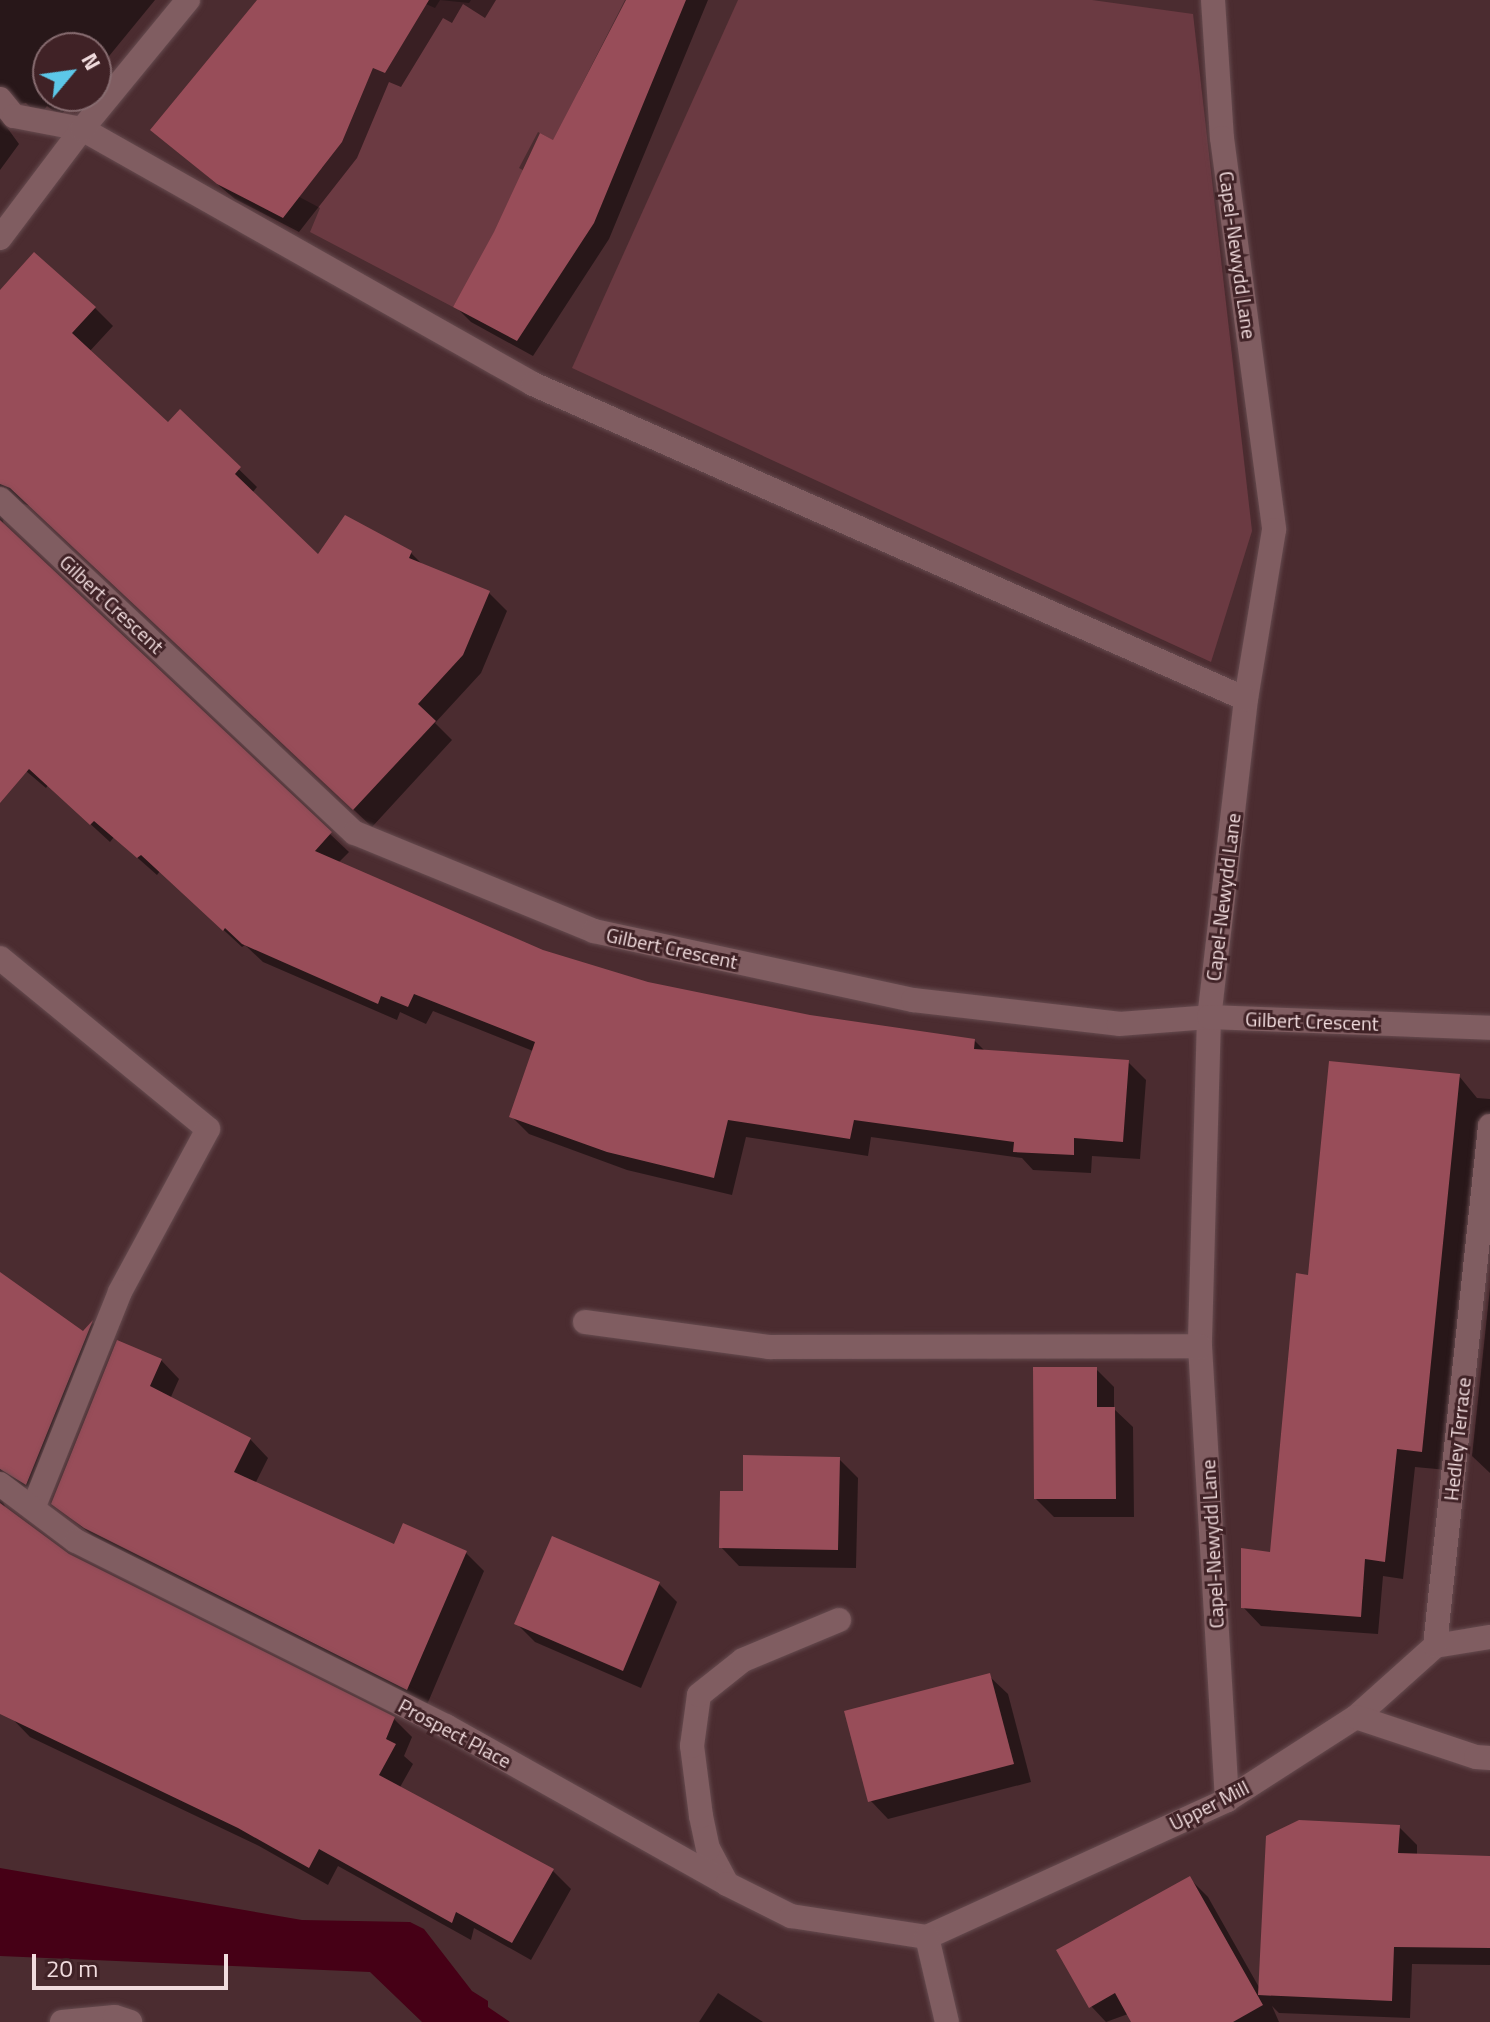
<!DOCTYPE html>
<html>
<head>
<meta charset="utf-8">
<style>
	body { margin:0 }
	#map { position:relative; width:1490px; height:2022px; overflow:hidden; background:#4b2c30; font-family:"Titillium Web",sans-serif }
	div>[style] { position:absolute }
	.green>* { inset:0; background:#6b3a42 }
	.water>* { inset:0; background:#460016 }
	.shadow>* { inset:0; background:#0007 }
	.building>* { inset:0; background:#984d59 }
	.roads { filter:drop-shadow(0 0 2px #664b4f) drop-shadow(0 0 2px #664b4f) }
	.lane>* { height:24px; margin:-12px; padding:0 12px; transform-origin:12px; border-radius:12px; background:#805d61 }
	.street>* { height:24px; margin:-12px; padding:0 12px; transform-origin:12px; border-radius:12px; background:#805d61 }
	span { translate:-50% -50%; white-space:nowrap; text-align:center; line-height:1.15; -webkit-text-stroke:6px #402226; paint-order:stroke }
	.street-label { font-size:20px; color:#f1dcde }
	.north { position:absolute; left:32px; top:32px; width:80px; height:80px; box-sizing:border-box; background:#402226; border:2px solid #876c70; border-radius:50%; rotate:61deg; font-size:22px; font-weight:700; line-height:32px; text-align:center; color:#f1dcde }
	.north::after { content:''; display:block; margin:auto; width:28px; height:36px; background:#5cc7e8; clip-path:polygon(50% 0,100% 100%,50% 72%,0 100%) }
	.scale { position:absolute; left:32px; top:1954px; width:196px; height:36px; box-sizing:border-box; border:4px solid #f1dcde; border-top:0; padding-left:10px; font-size:24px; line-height:28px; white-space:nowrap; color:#f1dcde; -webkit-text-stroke:6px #402226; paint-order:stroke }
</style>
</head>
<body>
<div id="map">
	<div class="green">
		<div style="clip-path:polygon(440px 0,469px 3px,471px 0,625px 0,579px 90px,614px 174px,538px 132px,519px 168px,599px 209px,481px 260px,453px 307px,310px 232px,320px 208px,234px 162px,322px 168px,337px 148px,373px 68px,426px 4px,435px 8px)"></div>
		<div style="clip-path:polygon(738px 0,1092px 0,1193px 14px,1252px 531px,1211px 662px,572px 368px)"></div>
	</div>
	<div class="water">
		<div style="clip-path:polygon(0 1868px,302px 1920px,410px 1922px,424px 1929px,472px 1991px,488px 2001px,488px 2007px,510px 2022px,422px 2022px,370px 1972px,0 1956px)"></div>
	</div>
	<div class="shadow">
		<div style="clip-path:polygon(0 0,155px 0,96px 72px,96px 48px,48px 48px,48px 96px,77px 96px,60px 116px,47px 106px,39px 116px,26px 103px,8px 106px,3px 122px,19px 144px,0 170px)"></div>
		<div style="clip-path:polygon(259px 0,496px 0,485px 18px,463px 4px,452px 23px,443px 18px,401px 87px,389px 82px,357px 158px,299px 232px,235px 199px,152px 130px)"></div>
		<div style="clip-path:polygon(628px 0,708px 0,609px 239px,533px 356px,471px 322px,455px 306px,554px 143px)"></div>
		<div style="clip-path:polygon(0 293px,95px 308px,113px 326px,89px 352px,168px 425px,180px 412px,257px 487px,252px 493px,318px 557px,411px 553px,424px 566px,489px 593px,507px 611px,481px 673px,435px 723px,452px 740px,372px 827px,31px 506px,16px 502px,6px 508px,3px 522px,6px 528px,349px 852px,338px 863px,542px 952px,648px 984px,810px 1017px,974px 1040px,986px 1052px,1128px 1062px,1146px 1080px,1140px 1159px,1092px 1156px,1091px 1173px,1033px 1170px,1022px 1158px,871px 1137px,868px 1156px,746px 1137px,732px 1195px,627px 1170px,529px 1134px,511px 1116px,533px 1051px,433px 1011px,426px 1024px,400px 1012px,397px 1020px,263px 962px,245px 945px,242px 947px,160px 871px,157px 875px,114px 837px,110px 842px,48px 785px,46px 788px,0 749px)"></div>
		<div style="clip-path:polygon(1459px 1076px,1477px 1098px,1490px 1099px,1490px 1170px,1458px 1471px,1415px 1467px,1403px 1579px,1383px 1576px,1378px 1634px,1261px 1626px,1243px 1607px,1271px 1554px,1309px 1277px)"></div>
		<div style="clip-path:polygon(0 1275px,84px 1334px,93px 1323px,110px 1340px,29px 1489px,14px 1488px,3px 1501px,6px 1510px,68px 1556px,394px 1719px,412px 1737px,404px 1756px,413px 1764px,399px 1789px,553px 1871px,571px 1889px,531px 1960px,474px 1928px,471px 1940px,338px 1866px,328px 1885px,259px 1846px,30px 1737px,0 1706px)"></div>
		<div style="clip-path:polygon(1490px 1288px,1490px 1473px,1472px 1456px)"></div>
		<div style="clip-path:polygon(161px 1360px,179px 1379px,170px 1399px,250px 1439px,268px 1458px,255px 1484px,395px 1547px,466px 1553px,484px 1571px,426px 1707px,105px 1546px,53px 1503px)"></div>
		<div style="clip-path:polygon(1096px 1369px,1114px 1387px,1114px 1409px,1133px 1427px,1134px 1517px,1054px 1517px,1036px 1499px)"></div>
		<div style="clip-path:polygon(839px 1459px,858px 1478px,856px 1568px,739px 1566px,721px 1547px,745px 1493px)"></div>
		<div style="clip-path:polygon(659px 1584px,677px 1602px,641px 1688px,535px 1642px,517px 1624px)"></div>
		<div style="clip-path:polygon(989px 1676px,1008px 1694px,1031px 1782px,888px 1819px,870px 1800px)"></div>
		<div style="clip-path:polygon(1399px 1827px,1417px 1845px,1417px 1856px,1490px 1858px,1490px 1965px,1412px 1964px,1410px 2018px,1279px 2013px,1272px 2006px,1279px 2022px,1133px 2022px,1128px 2014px,1106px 2022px,1091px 2006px,1190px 1879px,1208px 1897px,1260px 1989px)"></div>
		<div style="clip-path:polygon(718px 1993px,763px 2022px,699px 2022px)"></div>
	</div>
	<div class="building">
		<div style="clip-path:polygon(257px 0,429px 0,385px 73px,373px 68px,342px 142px,283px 218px,217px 184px,150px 130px)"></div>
		<div style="clip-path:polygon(626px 0,686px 0,594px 223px,517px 341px,453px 307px,494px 232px,540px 133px,553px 140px)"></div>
		<div style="clip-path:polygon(34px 252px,96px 307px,72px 333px,168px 422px,180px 409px,241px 467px,235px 474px,318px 554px,345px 515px,412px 551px,409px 558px,490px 591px,463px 655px,418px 704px,436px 721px,353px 810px,10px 488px,0 484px,0 290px)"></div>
		<div style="clip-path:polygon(0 520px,332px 832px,315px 851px,543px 950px,648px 982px,810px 1015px,975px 1039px,974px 1049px,1129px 1060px,1123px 1142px,1074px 1138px,1074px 1155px,1013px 1152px,1014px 1142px,854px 1120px,850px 1139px,728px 1120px,714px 1178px,607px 1152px,509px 1117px,535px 1042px,414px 994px,408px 1007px,381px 996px,378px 1004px,242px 944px,225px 928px,223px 931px,141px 855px,137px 858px,94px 821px,90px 825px,29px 769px,0 803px)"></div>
		<div style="clip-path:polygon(1329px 1061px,1460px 1074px,1422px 1452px,1397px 1449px,1385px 1562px,1365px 1559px,1361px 1617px,1241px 1608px,1241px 1548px,1270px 1552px,1296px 1273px,1308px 1275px)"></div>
		<div style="clip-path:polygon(0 1272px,83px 1331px,93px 1320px,26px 1485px,0 1469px)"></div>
		<div style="clip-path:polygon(117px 1340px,162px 1359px,150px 1386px,251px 1438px,234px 1472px,394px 1544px,403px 1523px,467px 1551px,407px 1690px,84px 1528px,51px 1504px)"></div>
		<div style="clip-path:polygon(1033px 1367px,1097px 1367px,1097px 1407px,1115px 1407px,1116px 1499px,1034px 1499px)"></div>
		<div style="clip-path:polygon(743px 1455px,840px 1457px,838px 1550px,719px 1548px,720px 1491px,743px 1491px)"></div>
		<div style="clip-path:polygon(0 1503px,69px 1554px,395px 1717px,386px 1739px,396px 1744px,379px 1775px,554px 1869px,512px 1943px,456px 1912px,452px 1923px,319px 1849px,309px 1868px,238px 1828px,0 1714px)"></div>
		<div style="clip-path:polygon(552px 1536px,660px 1582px,623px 1671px,514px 1624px)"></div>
		<div style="clip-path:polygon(990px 1673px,1014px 1764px,868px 1802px,844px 1711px)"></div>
		<div style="clip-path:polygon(1299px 1820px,1400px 1825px,1398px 1853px,1490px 1856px,1490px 1948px,1394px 1947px,1392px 2001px,1258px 1995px,1266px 1836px)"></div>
		<div style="clip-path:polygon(1190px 1876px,1263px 2005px,1233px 2022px,1131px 2022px,1115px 1993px,1089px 2008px,1056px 1950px)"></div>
	</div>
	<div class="roads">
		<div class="lane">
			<div style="left:1213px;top:0;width:138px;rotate:86.3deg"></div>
			<div style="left:1222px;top:138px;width:395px;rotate:82.4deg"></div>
			<div style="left:1274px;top:530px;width:171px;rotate:99.4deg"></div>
			<div style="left:1246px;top:699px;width:320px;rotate:96.6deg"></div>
			<div style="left:1209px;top:1017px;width:329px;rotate:91.6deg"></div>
			<div style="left:1200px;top:1346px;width:455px;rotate:86.6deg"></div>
			<div style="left:0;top:99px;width:22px;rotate:51deg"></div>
			<div style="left:14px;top:116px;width:69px;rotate:10.8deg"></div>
			<div style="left:82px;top:129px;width:518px;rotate:29.48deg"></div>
			<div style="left:533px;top:384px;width:779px;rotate:23.84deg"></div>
			<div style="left:0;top:958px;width:269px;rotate:39.4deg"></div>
			<div style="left:208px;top:1129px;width:185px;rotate:118.4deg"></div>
			<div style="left:120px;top:1292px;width:233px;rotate:111.9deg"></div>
			<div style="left:585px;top:1322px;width:186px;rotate:7.7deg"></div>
			<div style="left:769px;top:1347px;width:431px;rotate:-0.1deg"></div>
			<div style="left:1435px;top:1646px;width:56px;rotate:-9.3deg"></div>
			<div style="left:727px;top:1884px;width:40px;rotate:-118deg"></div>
			<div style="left:708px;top:1849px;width:34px;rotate:-102deg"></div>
			<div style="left:701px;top:1816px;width:71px;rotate:-97.3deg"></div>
			<div style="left:692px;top:1746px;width:51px;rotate:-82.2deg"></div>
			<div style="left:699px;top:1695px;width:56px;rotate:-38.5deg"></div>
			<div style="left:743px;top:1660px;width:104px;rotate:-22.6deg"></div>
			<div style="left:62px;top:2022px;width:53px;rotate:-5.4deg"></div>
			<div style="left:115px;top:2017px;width:16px;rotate:18deg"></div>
		</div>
		<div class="street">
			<div style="left:0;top:238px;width:136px;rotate:-53deg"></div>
			<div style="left:82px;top:129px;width:167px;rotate:-50.6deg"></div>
			<div style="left:0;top:499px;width:487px;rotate:43.3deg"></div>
			<div style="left:355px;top:833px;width:258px;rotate:22.3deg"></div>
			<div style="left:594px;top:931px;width:326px;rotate:12.2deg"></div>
			<div style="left:913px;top:1000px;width:207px;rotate:6.6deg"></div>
			<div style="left:1119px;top:1024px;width:90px;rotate:-4.4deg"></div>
			<div style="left:1209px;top:1017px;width:281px;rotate:2.2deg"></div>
			<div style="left:0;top:1484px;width:95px;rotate:36.9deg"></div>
			<div style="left:76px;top:1541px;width:414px;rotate:26.6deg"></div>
			<div style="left:446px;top:1726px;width:322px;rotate:29.3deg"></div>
			<div style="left:727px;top:1884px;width:72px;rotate:26.6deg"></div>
			<div style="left:791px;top:1916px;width:138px;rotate:8.8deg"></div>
			<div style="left:1356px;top:1717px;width:106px;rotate:-41.9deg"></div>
			<div style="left:1435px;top:1646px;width:523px;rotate:-83.96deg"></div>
			<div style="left:927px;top:1937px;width:330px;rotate:-24.5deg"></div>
			<div style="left:1227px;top:1800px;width:153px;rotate:-32.8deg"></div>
			<div style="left:1356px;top:1717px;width:126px;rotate:18.4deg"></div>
			<div style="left:1476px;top:1757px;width:14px;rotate:4deg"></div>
			<div style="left:927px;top:1937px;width:87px;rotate:76.8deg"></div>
		</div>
	</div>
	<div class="street-label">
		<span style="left:1238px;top:255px;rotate:82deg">Capel-Newydd Lane</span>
		<span style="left:112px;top:604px;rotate:43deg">Gilbert Crescent</span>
		<span style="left:1223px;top:897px;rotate:-83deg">Capel-Newydd Lane</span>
		<span style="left:672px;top:948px;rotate:12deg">Gilbert Crescent</span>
		<span style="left:1312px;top:1021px;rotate:2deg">Gilbert Crescent</span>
		<span style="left:1457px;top:1439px;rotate:-84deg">Hedley Terrace</span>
		<span style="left:1212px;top:1544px;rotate:-93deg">Capel-Newydd Lane</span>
		<span style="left:455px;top:1733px;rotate:28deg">Prospect Place</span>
		<span style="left:1209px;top:1805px;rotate:-27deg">Upper Mill</span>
	</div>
	<div class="north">N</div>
	<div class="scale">20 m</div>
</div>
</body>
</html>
